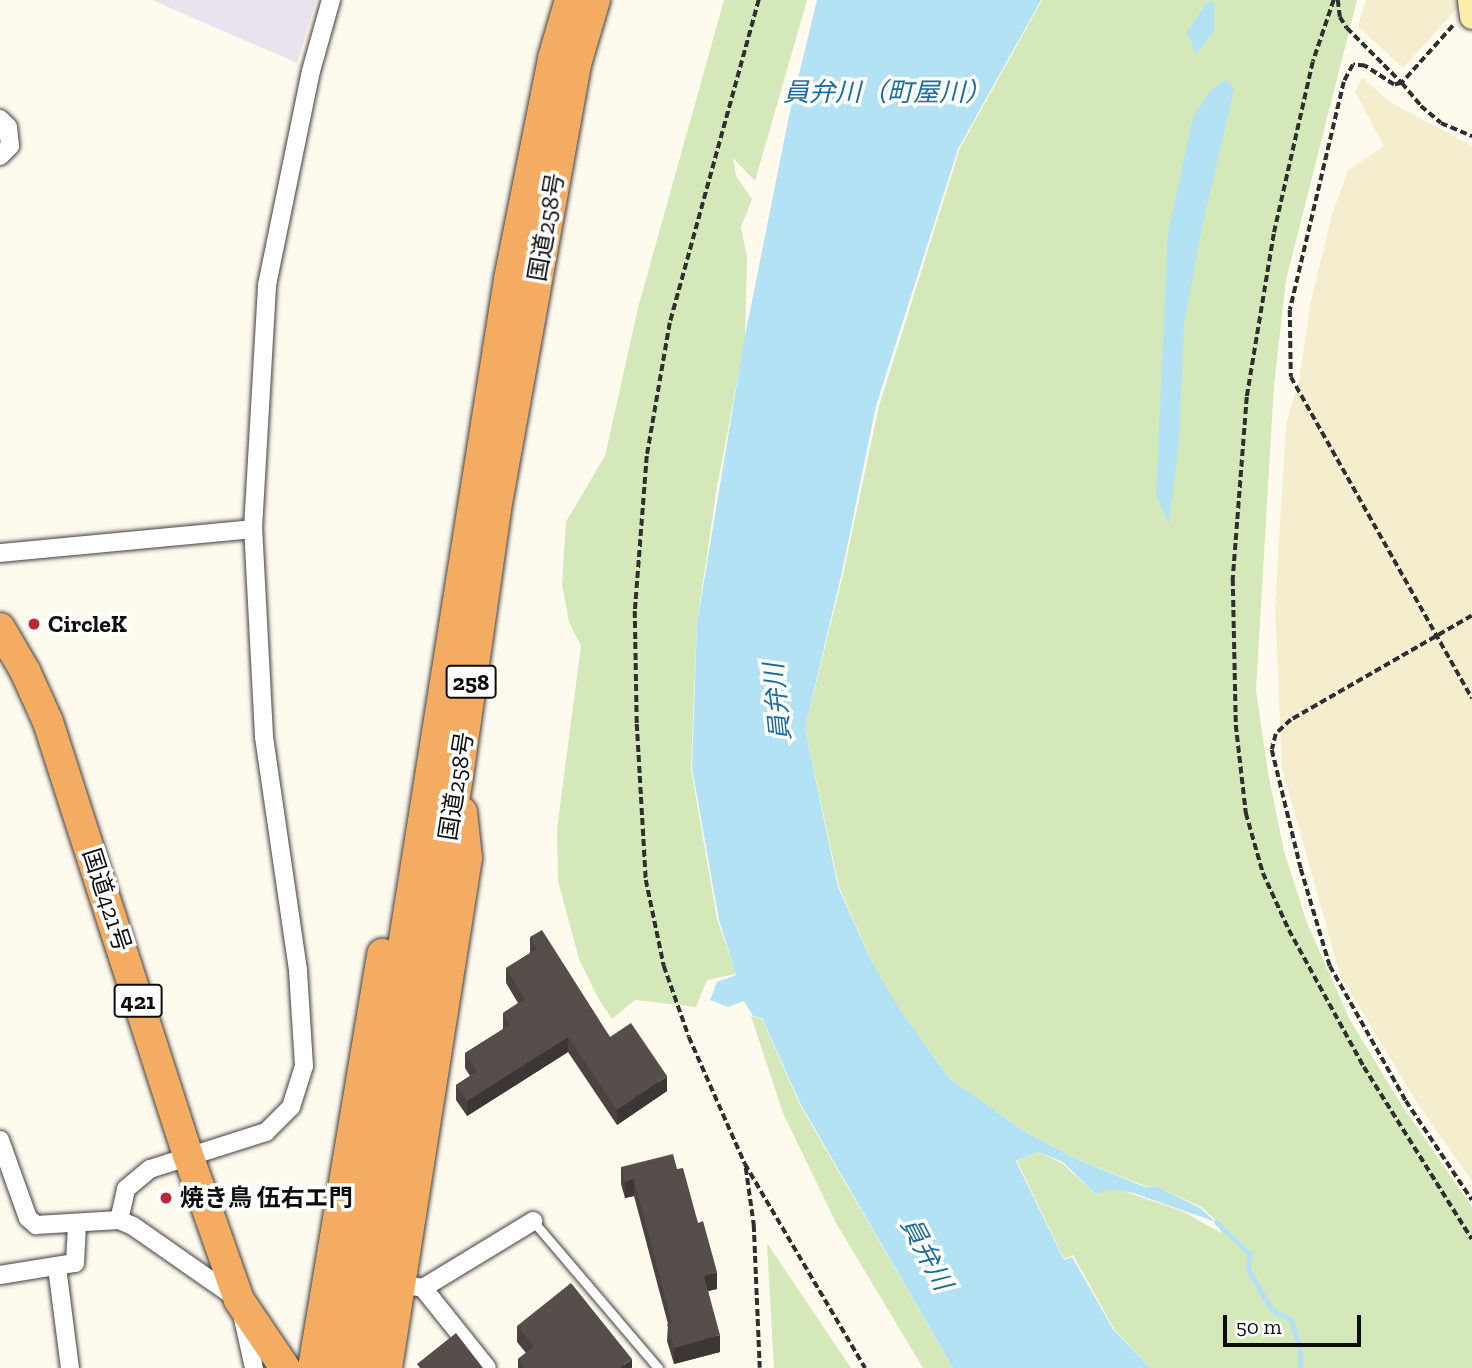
<!DOCTYPE html>
<html>
<head>
<meta charset="utf-8">
<style>
	body { margin:0 }
	#map { position:relative; width:1472px; height:1368px; overflow:hidden; background:#fffaee; font-family:"Zilla Slab","Noto Sans JP",serif }
	div>[style] { position:absolute }
	.industrial>* { inset:0; background:#eae2ec }
	.farmland>* { inset:0; background:#f4eecf }
	.green>* { inset:0; background:#d5e8b9 }
	.water>* { inset:0; background:#b4e2f5 }
	.stream>* { height:5px; margin:-2.5px; padding:0 2.5px; transform-origin:2.5px; border-radius:2.5px; background:#b4e2f5 }
	.path>* { height:3.5px; margin-top:-1.75px; transform-origin:0; background:repeating-linear-gradient(90deg,#2f2f2f 0 7px,transparent 0 10.5px) }
	.roads { filter:drop-shadow(0 0 2px #404040) drop-shadow(0 0 2px #404040) }
	.service>* { height:9px; margin:-4.5px; padding:0 4.5px; transform-origin:4.5px; border-radius:4.5px; background:#fff }
	.minor>* { height:18px; margin:-9px; padding:0 9px; transform-origin:9px; border-radius:9px; background:#fff }
	.secondary>* { height:24px; margin:-12px; padding:0 12px; transform-origin:12px; border-radius:12px; background:#fdedab }
	.trunk>* { height:30px; margin:-15px; padding:0 15px; transform-origin:15px; border-radius:15px; background:#f3ac61 }
	.wall>* { inset:0; background:#4a4340 }
	.shaded-wall>* { inset:0; background:#3c3734 }
	.building>* { inset:0; background:#564e4a }
	.dots>* { width:19px; height:19px; translate:-50% -50%; box-sizing:border-box; border:4px solid #fff; border-radius:50% }
	span { translate:-50% -50%; white-space:nowrap; text-align:center; line-height:1.15; -webkit-text-stroke:7px #fff; paint-order:stroke }
	.shield-label span { padding:2px 5px; background:#fff; border:2px solid; border-radius:5px; -webkit-text-stroke-width:0 }
	.shield-label { font-size:23px; color:#0d0d0d; font-weight:700 }
	.street-label { font-size:24px; color:#0d0d0d }
	.poi-label { font-size:24px; color:#0d0d0d; font-weight:700 }
	.left { translate:0 -50%; text-align:left }
	.water-label { font-size:26px; color:#196e9d; font-style:italic }
	.scale { position:absolute; left:1223px; top:1315px; width:138px; height:32px; box-sizing:border-box; border:4px solid #0d0d0d; border-top:0; padding-left:9px; font-size:21px; line-height:24px; white-space:nowrap; color:#0d0d0d; -webkit-text-stroke:5px #fff; paint-order:stroke }
</style>
</head>
<body>
<div id="map">
	<div class="industrial">
		<div style="clip-path:polygon(152px 0,316px 0,297px 63px)"></div>
	</div>
	<div class="farmland">
		<div style="clip-path:polygon(1366px 0,1459px 0,1458px 7px,1403px 68px,1358px 26px)"></div>
		<div style="clip-path:polygon(1362px 77px,1390px 102px,1472px 146px,1472px 1181px,1417px 1103px,1340px 975px,1282px 768px,1275px 607px,1286px 424px,1299px 380px,1311px 300px,1332px 215px,1348px 170px,1384px 146px,1355px 92px)"></div>
	</div>
	<div class="green">
		<div style="clip-path:polygon(724px 0,807px 0,755px 181px,733px 158px,736px 176px,752px 199px,741px 227px,747px 257px,745px 340px,717px 487px,697px 622px,691px 769px,717px 919px,736px 974px,707px 980px,696px 1007px,635px 1000px,612px 1019px,598px 998px,579px 959px,558px 881px,557px 829px,581px 646px,569px 622px,562px 584px,566px 522px,605px 456px,638px 308px)"></div>
		<div style="clip-path:polygon(1042px 0,1357px 0,1286px 280px,1274px 385px,1256px 690px,1268px 773px,1284px 851px,1307px 923px,1350px 1020px,1399px 1101px,1472px 1207px,1472px 1368px,1150px 1368px,1114px 1329px,1073px 1255px,1064px 1259px,1017px 1161px,1038px 1152px,1062px 1163px,1095px 1194px,1114px 1188px,1182px 1211px,1221px 1233px,1219px 1223px,1201px 1207px,1156px 1186px,1145px 1186px,1076px 1159px,1024px 1131px,951px 1080px,899px 1009px,873px 964px,839px 887px,805px 728px,844px 570px,879px 406px,960px 148px)"></div>
		<div style="clip-path:polygon(751px 1016px,762px 1019px,800px 1105px,953px 1368px,923px 1368px,836px 1223px,783px 1113px)"></div>
		<div style="clip-path:polygon(767px 1243px,851px 1368px,774px 1368px)"></div>
	</div>
	<div class="water">
		<div style="clip-path:polygon(817px 0,1041px 0,958px 149px,876px 406px,842px 572px,805px 728px,838px 887px,872px 962px,900px 1010px,950px 1079px,1024px 1131px,1076px 1159px,1145px 1187px,1156px 1186px,1200px 1208px,1216px 1222px,1133px 1193px,1113px 1189px,1095px 1194px,1063px 1162px,1038px 1152px,1016px 1161px,1064px 1260px,1072px 1257px,1113px 1329px,1150px 1368px,953px 1368px,800px 1103px,762px 1018px,753px 1016px,744px 1001px,728px 1007px,710px 1000px,717px 982px,736px 975px,719px 920px,692px 768px,697px 623px,744px 341px,789px 116px)"></div>
		<div style="clip-path:polygon(1207px 2px,1214px 2px,1214px 31px,1196px 54px,1187px 32px)"></div>
		<div style="clip-path:polygon(1226px 80px,1234px 89px,1203px 223px,1184px 325px,1179px 442px,1169px 524px,1156px 496px,1168px 233px,1193px 117px,1210px 91px)"></div>
	</div>
	<div class="stream">
		<div style="left:1216px;top:1222px;width:47px;rotate:43.3deg"></div>
		<div style="left:1250px;top:1254px;width:15px;rotate:98deg"></div>
		<div style="left:1248px;top:1269px;width:46px;rotate:60.1deg"></div>
		<div style="left:1271px;top:1309px;width:23px;rotate:29deg"></div>
		<div style="left:1291px;top:1320px;width:28px;rotate:72deg"></div>
		<div style="left:1300px;top:1347px;width:21px;rotate:90deg"></div>
	</div>
	<div class="path">
		<div style="left:759px;top:0;width:335px;rotate:105.4deg"></div>
		<div style="left:670px;top:323px;width:135px;rotate:99.8deg"></div>
		<div style="left:647px;top:456px;width:155px;rotate:94.4deg"></div>
		<div style="left:635px;top:611px;width:113px;rotate:89deg"></div>
		<div style="left:637px;top:724px;width:156px;rotate:86.7deg"></div>
		<div style="left:646px;top:880px;width:88px;rotate:78.2deg"></div>
		<div style="left:664px;top:966px;width:75px;rotate:70.6deg"></div>
		<div style="left:689px;top:1037px;width:139px;rotate:66.2deg"></div>
		<div style="left:745px;top:1164px;width:237px;rotate:59.5deg"></div>
		<div style="left:1334px;top:0;width:65px;rotate:108.7deg"></div>
		<div style="left:1313px;top:62px;width:176px;rotate:102.8deg"></div>
		<div style="left:1274px;top:234px;width:165px;rotate:99.4deg"></div>
		<div style="left:1247px;top:397px;width:183px;rotate:94.4deg"></div>
		<div style="left:1233px;top:579px;width:146px;rotate:88.8deg"></div>
		<div style="left:1236px;top:725px;width:89px;rotate:83.5deg"></div>
		<div style="left:1246px;top:813px;width:62px;rotate:74.2deg"></div>
		<div style="left:1263px;top:873px;width:63px;rotate:65.5deg"></div>
		<div style="left:1289px;top:930px;width:156px;rotate:61.3deg"></div>
		<div style="left:1364px;top:1067px;width:203px;rotate:57.9deg"></div>
		<div style="left:1338px;top:0;width:17px;rotate:83deg"></div>
		<div style="left:1340px;top:17px;width:13px;rotate:58deg"></div>
		<div style="left:1347px;top:28px;width:78px;rotate:45deg"></div>
		<div style="left:1402px;top:83px;width:30px;rotate:50deg"></div>
		<div style="left:1421px;top:106px;width:26px;rotate:40deg"></div>
		<div style="left:1441px;top:123px;width:34px;rotate:23deg"></div>
		<div style="left:1453px;top:26px;width:76px;rotate:131.8deg"></div>
		<div style="left:1402px;top:83px;width:8px;rotate:166deg"></div>
		<div style="left:1394px;top:85px;width:35px;rotate:-147deg"></div>
		<div style="left:1365px;top:66px;width:12px;rotate:-175deg"></div>
		<div style="left:1353px;top:65px;width:19px;rotate:118deg"></div>
		<div style="left:1344px;top:82px;width:234px;rotate:103.3deg"></div>
		<div style="left:1290px;top:310px;width:67px;rotate:89.1deg"></div>
		<div style="left:1291px;top:377px;width:369px;rotate:60.6deg"></div>
		<div style="left:1472px;top:616px;width:209px;rotate:150.1deg"></div>
		<div style="left:1291px;top:720px;width:21px;rotate:137deg"></div>
		<div style="left:1276px;top:734px;width:16px;rotate:104deg"></div>
		<div style="left:1272px;top:750px;width:122px;rotate:76.3deg"></div>
		<div style="left:1301px;top:869px;width:101px;rotate:73.4deg"></div>
		<div style="left:1330px;top:966px;width:155px;rotate:60.6deg"></div>
		<div style="left:1406px;top:1101px;width:119px;rotate:56.3deg"></div>
		<div style="left:746px;top:1168px;width:58px;rotate:82deg"></div>
		<div style="left:754px;top:1225px;width:143px;rotate:87.6deg"></div>
	</div>
	<div class="roads">
		<div class="service">
			<div style="left:533px;top:1221px;width:193px;rotate:49.6deg"></div>
		</div>
		<div class="minor">
			<div style="left:0;top:119px;width:11px;rotate:45deg"></div>
			<div style="left:8px;top:127px;width:19px;rotate:84deg"></div>
			<div style="left:10px;top:146px;width:14px;rotate:135deg"></div>
			<div style="left:0;top:553px;width:254px;rotate:-5.4deg"></div>
			<div style="left:0;top:1140px;width:83px;rotate:70.3deg"></div>
			<div style="left:28px;top:1218px;width:11px;rotate:41deg"></div>
			<div style="left:36px;top:1225px;width:83px;rotate:-3.4deg"></div>
			<div style="left:119px;top:1220px;width:15px;rotate:23deg"></div>
			<div style="left:133px;top:1226px;width:129px;rotate:34.9deg"></div>
			<div style="left:239px;top:1300px;width:70px;rotate:77.6deg"></div>
			<div style="left:119px;top:1220px;width:32px;rotate:-77deg"></div>
			<div style="left:126px;top:1189px;width:31px;rotate:-40deg"></div>
			<div style="left:150px;top:1169px;width:122px;rotate:-17.7deg"></div>
			<div style="left:266px;top:1132px;width:35px;rotate:-45deg"></div>
			<div style="left:291px;top:1107px;width:43px;rotate:-72.4deg"></div>
			<div style="left:304px;top:1066px;width:96px;rotate:-93.6deg"></div>
			<div style="left:298px;top:970px;width:236px;rotate:-98.3deg"></div>
			<div style="left:264px;top:736px;width:207px;rotate:-93deg"></div>
			<div style="left:253px;top:529px;width:244px;rotate:-86.7deg"></div>
			<div style="left:267px;top:285px;width:218px;rotate:-78.4deg"></div>
			<div style="left:311px;top:71px;width:74px;rotate:-74.3deg"></div>
			<div style="left:57px;top:1267px;width:102px;rotate:82.7deg"></div>
			<div style="left:0;top:1275px;width:76px;rotate:-9.1deg"></div>
			<div style="left:75px;top:1263px;width:39px;rotate:-87deg"></div>
			<div style="left:412px;top:1286px;width:11px;rotate:10deg"></div>
			<div style="left:423px;top:1288px;width:102px;rotate:51.3deg"></div>
			<div style="left:423px;top:1288px;width:129px;rotate:-31.3deg"></div>
		</div>
		<div class="secondary">
			<div style="left:1470px;top:0;width:17px;rotate:83deg"></div>
		</div>
		<div class="trunk">
			<div style="left:0;top:628px;width:50px;rotate:59.8deg"></div>
			<div style="left:25px;top:671px;width:56px;rotate:65.7deg"></div>
			<div style="left:48px;top:722px;width:455px;rotate:72.1deg"></div>
			<div style="left:188px;top:1155px;width:154px;rotate:70.6deg"></div>
			<div style="left:239px;top:1300px;width:82px;rotate:55.9deg"></div>
			<div style="left:313px;top:1368px;width:420px;rotate:-80.5deg"></div>
			<div style="left:336px;top:1368px;width:1103px;rotate:-80.97deg"></div>
			<div style="left:509px;top:279px;width:225px;rotate:-78.7deg"></div>
			<div style="left:553px;top:58px;width:60px;rotate:-73.7deg"></div>
			<div style="left:362px;top:1368px;width:599px;rotate:-80.77deg"></div>
			<div style="left:458px;top:777px;width:271px;rotate:-81.9deg"></div>
			<div style="left:496px;top:509px;width:452px;rotate:-79.8deg"></div>
			<div style="left:576px;top:64px;width:67px;rotate:-73.5deg"></div>
			<div style="left:387px;top:1368px;width:516px;rotate:-81.09deg"></div>
			<div style="left:467px;top:858px;width:46px;rotate:-96.2deg"></div>
		</div>
	</div>
	<div class="wall">
		<div style="clip-path:polygon(530px 937px,610px 1037px,667px 1091px,617px 1125px,568px 1052px,467px 1116px,456px 1100px,456px 1085px,470px 1076px,465px 1068px,465px 1053px,503px 1029px,503px 1013px,518px 1003px,506px 983px,506px 968px,530px 953px)"></div>
		<div style="clip-path:polygon(621px 1167px,677px 1169px,698px 1223px,717px 1289px,708px 1291px,720px 1352px,674px 1364px,667px 1341px,668px 1324px,634px 1196px,625px 1198px,621px 1184px)"></div>
		<div style="clip-path:polygon(517px 1326px,632px 1368px,518px 1368px,518px 1359px,526px 1353px,517px 1342px)"></div>
	</div>
	<div class="shaded-wall">
		<div style="clip-path:polygon(568px 1037px,568px 1052px,467px 1116px,467px 1101px)"></div>
		<div style="clip-path:polygon(667px 1076px,667px 1091px,617px 1125px,617px 1110px)"></div>
		<div style="clip-path:polygon(634px 1179px,634px 1196px,625px 1198px,625px 1182px)"></div>
		<div style="clip-path:polygon(717px 1272px,717px 1289px,704px 1292px,704px 1276px)"></div>
		<div style="clip-path:polygon(720px 1335px,720px 1352px,674px 1364px,674px 1348px)"></div>
		<div style="clip-path:polygon(632px 1359px,632px 1368px,620px 1368px)"></div>
	</div>
	<div class="building">
		<div style="clip-path:polygon(542px 930px,610px 1037px,631px 1023px,667px 1076px,617px 1110px,568px 1037px,467px 1101px,456px 1085px,477px 1071px,465px 1053px,510px 1025px,503px 1013px,525px 999px,506px 968px,537px 949px,530px 937px)"></div>
		<div style="clip-path:polygon(673px 1154px,677px 1169px,683px 1168px,698px 1223px,703px 1221px,717px 1272px,704px 1276px,720px 1335px,674px 1348px,667px 1324px,672px 1323px,634px 1179px,625px 1182px,621px 1167px)"></div>
		<div style="clip-path:polygon(571px 1283px,632px 1359px,620px 1368px,525px 1368px,518px 1359px,534px 1346px,517px 1326px)"></div>
		<div style="clip-path:polygon(456px 1333px,483px 1368px,420px 1368px,417px 1364px)"></div>
	</div>
	<div class="dots">
		<div style="left:34px;top:624px;background:#bb283c"></div>
		<div style="left:166px;top:1198px;background:#bb283c"></div>
	</div>
	<div class="shield-label">
		<span style="left:471px;top:682px">258</span>
		<span style="left:138px;top:1001px">421</span>
	</div>
	<div class="street-label">
		<span style="left:546px;top:227px;rotate:-80deg">国道258号</span>
		<span style="left:456px;top:786px;rotate:-81deg">国道258号</span>
		<span style="left:107px;top:900px;rotate:72deg">国道421号</span>
	</div>
	<div class="poi-label">
		<span class="left" style="left:48px;top:624px">CircleK</span>
		<span class="left" style="left:180px;top:1198px">焼き鳥 伍右エ門</span>
	</div>
	<div class="water-label">
		<span style="left:887px;top:93px">員弁川（町屋川）</span>
		<span style="left:778px;top:702px;rotate:-96deg">員弁川</span>
		<span style="left:926px;top:1254px;rotate:62deg">員弁川</span>
	</div>
	<div class="scale">50 m</div>
</div>
</body>
</html>
